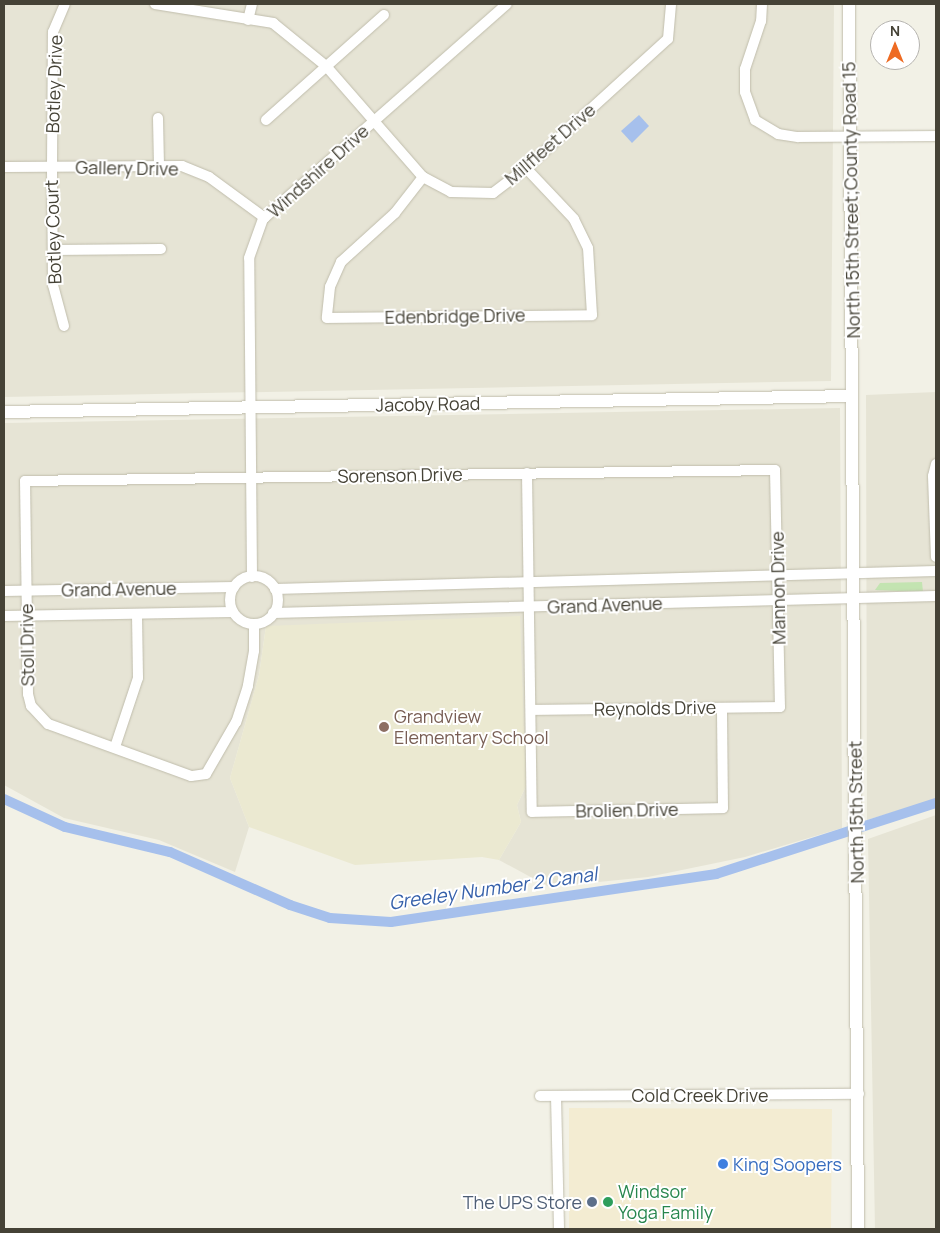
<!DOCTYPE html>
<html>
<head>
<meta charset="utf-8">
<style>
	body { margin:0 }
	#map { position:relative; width:940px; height:1233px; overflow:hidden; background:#f2f1e6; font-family:Manrope,sans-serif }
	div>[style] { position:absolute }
	.residential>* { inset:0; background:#e6e4d5 }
	.commercial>* { inset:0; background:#f3ecd2 }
	.education>* { inset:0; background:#ebe9d1 }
	.green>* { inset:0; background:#c3e4b1 }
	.water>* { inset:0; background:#a6c0ec }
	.canal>* { height:10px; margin:-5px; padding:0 5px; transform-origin:5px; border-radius:5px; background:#a6c0ec }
	.roads { filter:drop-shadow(0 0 1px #c0bdac) drop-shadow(0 0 1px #c0bdac) }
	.minor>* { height:10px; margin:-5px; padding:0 5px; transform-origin:5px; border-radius:5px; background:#fff }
	.minor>.ring { margin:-5px; padding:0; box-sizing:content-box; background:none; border:10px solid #fff; border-radius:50% }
	.tertiary>* { height:12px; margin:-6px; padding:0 6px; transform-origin:6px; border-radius:6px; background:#fff }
	.dots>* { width:14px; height:14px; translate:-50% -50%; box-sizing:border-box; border:2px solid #fff; border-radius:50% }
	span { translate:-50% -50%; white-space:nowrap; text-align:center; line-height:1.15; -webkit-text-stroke:4px #fff; paint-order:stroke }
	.street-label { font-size:18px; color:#454236 }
	.education-label { font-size:18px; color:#785e54 }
	.left { translate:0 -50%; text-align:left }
	.shop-label { font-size:18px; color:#366cbe }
	.leisure-label { font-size:18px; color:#27864d }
	.service-label { font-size:18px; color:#4e5e75 }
	.right { translate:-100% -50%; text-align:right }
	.water-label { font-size:19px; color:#3560aa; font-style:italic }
	.frame { position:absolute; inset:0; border:5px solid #454236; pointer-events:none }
	.north { position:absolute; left:870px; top:20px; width:50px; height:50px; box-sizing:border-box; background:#fff; border:1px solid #b5b3af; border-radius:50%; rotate:0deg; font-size:14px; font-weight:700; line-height:20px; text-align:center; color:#454236 }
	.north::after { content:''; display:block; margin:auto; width:18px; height:22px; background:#ee6b22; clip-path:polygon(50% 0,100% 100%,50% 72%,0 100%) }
</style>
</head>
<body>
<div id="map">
	<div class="residential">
		<div style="clip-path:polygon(4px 4px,834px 4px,831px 381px,4px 397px)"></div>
		<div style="clip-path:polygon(936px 392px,936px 799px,867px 820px,866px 395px)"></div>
		<div style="clip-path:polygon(840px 408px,842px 828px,745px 857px,648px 877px,549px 887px,499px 860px,521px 822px,517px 805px,526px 786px,266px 626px,259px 675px,230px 778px,249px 827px,235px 872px,159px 840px,64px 818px,4px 785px,4px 423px)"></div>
		<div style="clip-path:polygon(936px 815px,936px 1229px,875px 1229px,868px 839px)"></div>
	</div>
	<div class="commercial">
		<div style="clip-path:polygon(569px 1108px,832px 1109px,831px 1229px,569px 1229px)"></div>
	</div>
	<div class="education">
		<div style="clip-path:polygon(520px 616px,526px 786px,517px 805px,521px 822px,499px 860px,482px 857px,355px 865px,249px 827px,230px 778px,259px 675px,266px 626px)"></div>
	</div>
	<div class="green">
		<div style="clip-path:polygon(922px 582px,923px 592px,875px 590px,880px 583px)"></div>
	</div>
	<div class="water">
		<div style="clip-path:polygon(639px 115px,649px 126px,632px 143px,621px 131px)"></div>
	</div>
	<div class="canal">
		<div style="left:4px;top:799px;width:67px;rotate:24.7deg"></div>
		<div style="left:65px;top:827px;width:108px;rotate:13.4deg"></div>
		<div style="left:170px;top:852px;width:131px;rotate:23.8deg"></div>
		<div style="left:290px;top:905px;width:42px;rotate:18deg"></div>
		<div style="left:330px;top:918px;width:61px;rotate:3.8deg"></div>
		<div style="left:391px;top:922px;width:329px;rotate:-8.4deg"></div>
		<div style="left:716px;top:874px;width:231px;rotate:-17.9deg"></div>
	</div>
	<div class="roads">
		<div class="minor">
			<div style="left:155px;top:4px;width:120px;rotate:9.1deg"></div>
			<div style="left:273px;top:23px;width:68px;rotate:39.1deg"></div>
			<div style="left:326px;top:66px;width:147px;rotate:48.9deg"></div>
			<div style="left:423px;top:177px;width:32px;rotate:28deg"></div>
			<div style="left:451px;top:192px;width:42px;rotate:1.4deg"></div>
			<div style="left:493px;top:193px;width:41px;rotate:-37.1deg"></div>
			<div style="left:526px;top:168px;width:192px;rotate:-42.3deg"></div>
			<div style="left:668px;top:39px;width:35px;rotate:-85deg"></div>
			<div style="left:762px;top:4px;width:17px;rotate:93deg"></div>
			<div style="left:761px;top:21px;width:51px;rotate:108.4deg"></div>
			<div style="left:745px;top:69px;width:23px;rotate:90deg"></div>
			<div style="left:745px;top:92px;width:30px;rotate:70deg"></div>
			<div style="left:755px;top:120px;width:27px;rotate:31deg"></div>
			<div style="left:778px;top:134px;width:20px;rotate:9deg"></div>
			<div style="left:798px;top:137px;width:138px;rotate:-0.4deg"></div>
			<div style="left:248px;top:20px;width:16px;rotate:-76deg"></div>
			<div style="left:158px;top:118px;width:48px;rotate:88.8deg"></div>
			<div style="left:266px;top:120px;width:158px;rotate:-41.7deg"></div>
			<div style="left:4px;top:167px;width:178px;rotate:-0.3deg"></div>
			<div style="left:182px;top:166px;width:29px;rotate:22deg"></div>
			<div style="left:209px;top:177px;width:69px;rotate:36.2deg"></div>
			<div style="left:423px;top:177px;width:46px;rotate:127.9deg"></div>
			<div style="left:395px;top:213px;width:73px;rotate:137.8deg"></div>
			<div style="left:341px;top:262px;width:27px;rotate:114deg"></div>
			<div style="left:330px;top:287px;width:31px;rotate:96deg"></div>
			<div style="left:327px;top:318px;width:265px;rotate:-0.6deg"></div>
			<div style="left:592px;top:315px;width:67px;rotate:-93.4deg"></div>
			<div style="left:588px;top:248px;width:32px;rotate:-116deg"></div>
			<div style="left:574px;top:219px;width:70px;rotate:-133.3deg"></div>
			<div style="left:53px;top:250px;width:108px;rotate:-0.5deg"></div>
			<div style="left:64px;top:326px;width:42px;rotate:-105deg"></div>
			<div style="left:53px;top:285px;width:118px;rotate:-90.5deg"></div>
			<div style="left:52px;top:167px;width:135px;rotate:-89.6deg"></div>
			<div style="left:53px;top:32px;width:30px;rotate:-67deg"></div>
			<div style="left:936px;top:464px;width:12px;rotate:104deg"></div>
			<div style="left:933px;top:476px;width:81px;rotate:87.9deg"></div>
			<div style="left:527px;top:473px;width:339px;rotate:89.2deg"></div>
			<div style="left:532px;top:812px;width:191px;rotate:-1.2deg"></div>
			<div style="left:723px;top:808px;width:100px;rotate:-90.6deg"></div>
			<div class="ring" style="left:230px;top:576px;width:38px;height:38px"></div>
			<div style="left:252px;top:577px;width:319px;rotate:-90.5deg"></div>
			<div style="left:249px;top:258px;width:41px;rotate:-70.3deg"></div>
			<div style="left:263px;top:219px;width:325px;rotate:-41.4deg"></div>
			<div style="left:275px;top:589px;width:661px;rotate:-1.56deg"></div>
			<div style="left:4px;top:591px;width:230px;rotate:-1deg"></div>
			<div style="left:273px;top:613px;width:663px;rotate:-1.47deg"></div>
			<div style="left:4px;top:616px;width:228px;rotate:-1deg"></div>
			<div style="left:254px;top:624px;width:27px;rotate:90deg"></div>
			<div style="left:254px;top:651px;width:36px;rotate:100deg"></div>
			<div style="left:248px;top:686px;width:38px;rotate:108deg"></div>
			<div style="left:236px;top:722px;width:60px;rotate:120deg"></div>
			<div style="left:206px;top:774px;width:15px;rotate:172deg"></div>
			<div style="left:191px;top:776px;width:152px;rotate:-160deg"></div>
			<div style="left:48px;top:724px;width:25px;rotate:-133deg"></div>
			<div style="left:31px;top:706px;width:12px;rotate:-104deg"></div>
			<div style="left:28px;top:694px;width:213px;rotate:-90.8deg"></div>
			<div style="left:25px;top:481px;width:750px;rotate:-0.84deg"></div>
			<div style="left:775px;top:470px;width:237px;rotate:88.8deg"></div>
			<div style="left:780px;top:707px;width:249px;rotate:179.3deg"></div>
			<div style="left:115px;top:747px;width:73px;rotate:-71.6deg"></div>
			<div style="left:138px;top:678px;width:64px;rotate:-90.9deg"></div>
			<div style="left:540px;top:1096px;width:319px;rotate:-0.4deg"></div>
			<div style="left:556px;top:1096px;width:133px;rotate:88.7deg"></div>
		</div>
		<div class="tertiary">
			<div style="left:849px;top:4px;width:1225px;rotate:89.58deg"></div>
			<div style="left:4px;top:412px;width:848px;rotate:-1.08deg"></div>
		</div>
	</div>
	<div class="dots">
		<div style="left:384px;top:727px;background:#8d6e63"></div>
		<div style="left:723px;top:1164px;background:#3f7fe0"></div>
		<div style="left:592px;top:1202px;background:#5c6f8a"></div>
		<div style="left:608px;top:1202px;background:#2e9e5b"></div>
	</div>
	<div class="street-label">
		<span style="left:54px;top:84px;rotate:-88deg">Botley Drive</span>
		<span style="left:550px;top:144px;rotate:-41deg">Millfleet Drive</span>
		<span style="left:127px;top:168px;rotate:1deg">Gallery Drive</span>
		<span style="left:318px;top:171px;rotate:-42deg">Windshire Drive</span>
		<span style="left:851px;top:200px;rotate:-91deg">North 15th Street;County Road 15</span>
		<span style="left:53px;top:232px;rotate:-92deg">Botley Court</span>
		<span style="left:455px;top:316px;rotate:-1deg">Edenbridge Drive</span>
		<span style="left:428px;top:404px;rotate:-1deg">Jacoby Road</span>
		<span style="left:400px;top:475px;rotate:-1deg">Sorenson Drive</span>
		<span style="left:778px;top:588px;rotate:-91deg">Mannon Drive</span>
		<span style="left:119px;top:589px;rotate:-1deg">Grand Avenue</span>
		<span style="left:605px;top:605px;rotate:-2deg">Grand Avenue</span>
		<span style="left:27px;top:645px;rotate:-91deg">Stoll Drive</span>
		<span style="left:655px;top:708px;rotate:-1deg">Reynolds Drive</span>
		<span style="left:627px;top:810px;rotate:-1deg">Brolien Drive</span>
		<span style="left:856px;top:812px;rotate:-91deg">North 15th Street</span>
		<span style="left:700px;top:1095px">Cold Creek Drive</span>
	</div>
	<div class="education-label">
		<span class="left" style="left:394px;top:727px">Grandview<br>Elementary School</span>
	</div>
	<div class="shop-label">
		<span class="left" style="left:733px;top:1164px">King Soopers</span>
	</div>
	<div class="leisure-label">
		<span class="left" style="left:618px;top:1202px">Windsor<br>Yoga Family</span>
	</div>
	<div class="service-label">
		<span class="right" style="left:582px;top:1202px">The UPS Store</span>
	</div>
	<div class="water-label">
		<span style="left:493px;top:889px;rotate:-8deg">Greeley Number 2 Canal</span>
	</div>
	<div class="frame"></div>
	<div class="north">N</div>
</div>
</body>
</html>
